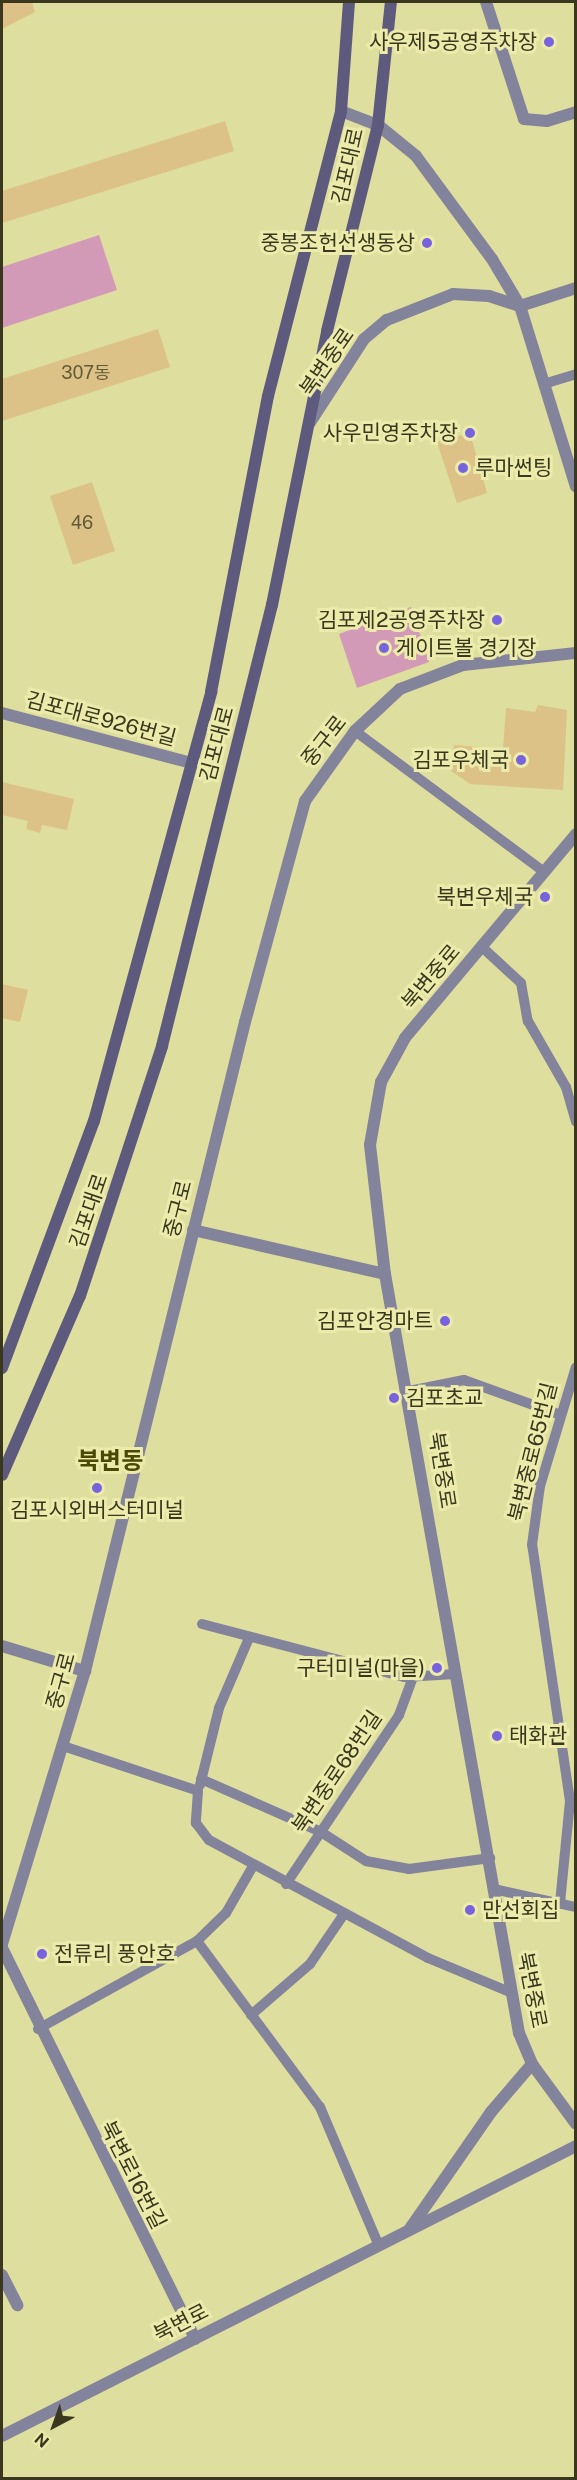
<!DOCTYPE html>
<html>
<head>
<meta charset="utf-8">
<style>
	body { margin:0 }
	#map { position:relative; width:577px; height:2480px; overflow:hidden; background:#dede9e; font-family:"Public Sans","Noto Sans KR",sans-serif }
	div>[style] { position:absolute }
	.green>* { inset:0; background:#d39ab7 }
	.building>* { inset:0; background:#dcc286 }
	.service>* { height:10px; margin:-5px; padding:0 5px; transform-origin:5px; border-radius:5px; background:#84839c }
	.minor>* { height:12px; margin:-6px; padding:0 6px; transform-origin:6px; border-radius:6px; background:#84839c }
	.tertiary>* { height:12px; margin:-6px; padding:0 6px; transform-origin:6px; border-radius:6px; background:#84839c }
	.secondary>* { height:12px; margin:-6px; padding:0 6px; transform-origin:6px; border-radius:6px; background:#5d5a7d }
	.dots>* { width:16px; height:16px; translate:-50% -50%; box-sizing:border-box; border:3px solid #ecebab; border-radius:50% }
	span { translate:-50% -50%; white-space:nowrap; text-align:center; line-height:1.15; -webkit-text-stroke:6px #ecebab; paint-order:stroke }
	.number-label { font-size:18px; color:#625a38 }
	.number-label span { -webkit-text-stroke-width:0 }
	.poi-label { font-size:21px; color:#39381e }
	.right { translate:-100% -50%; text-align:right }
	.left { translate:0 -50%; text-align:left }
	.street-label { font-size:21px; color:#39381e }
	.quarter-label { font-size:24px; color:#4b4803; font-weight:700 }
	.frame { position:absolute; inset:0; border:3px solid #39381e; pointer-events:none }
	.north { position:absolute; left:24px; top:2396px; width:60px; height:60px; -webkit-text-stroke:4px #ecebab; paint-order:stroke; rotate:221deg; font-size:16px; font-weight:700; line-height:24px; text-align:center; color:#39381e }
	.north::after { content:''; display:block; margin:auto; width:21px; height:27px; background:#39381e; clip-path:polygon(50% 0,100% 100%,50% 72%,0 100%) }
</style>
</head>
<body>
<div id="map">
	<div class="green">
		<div style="clip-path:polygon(99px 235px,117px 290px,2px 328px,2px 267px)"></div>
		<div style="clip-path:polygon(411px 607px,429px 662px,357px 688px,339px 634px)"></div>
	</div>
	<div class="building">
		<div style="clip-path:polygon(2px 2px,32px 2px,35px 12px,2px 29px)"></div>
		<div style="clip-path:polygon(225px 121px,234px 151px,2px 223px,2px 191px)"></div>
		<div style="clip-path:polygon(158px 329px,170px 367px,2px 421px,2px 379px)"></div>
		<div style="clip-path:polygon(470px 433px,487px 493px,457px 503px,437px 442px)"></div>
		<div style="clip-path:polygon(92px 482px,115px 551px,73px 565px,50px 496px)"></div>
		<div style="clip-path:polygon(538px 705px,567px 710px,563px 790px,470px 784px,451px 771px,454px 745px,503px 749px,506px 708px,535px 712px)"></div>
		<div style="clip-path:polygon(2px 782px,74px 799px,67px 830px,42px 825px,40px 833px,26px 829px,28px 821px,2px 815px)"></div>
		<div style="clip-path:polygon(2px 984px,28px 990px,20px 1022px,2px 1018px)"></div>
	</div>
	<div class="service">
		<div style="left:547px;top:383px;width:30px;rotate:-17deg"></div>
		<div style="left:355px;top:731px;width:234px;rotate:36.7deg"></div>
		<div style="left:482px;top:947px;width:53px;rotate:42.7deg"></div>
		<div style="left:521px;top:983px;width:39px;rotate:80deg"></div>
		<div style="left:528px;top:1021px;width:76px;rotate:60.1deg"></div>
		<div style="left:566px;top:1087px;width:36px;rotate:74deg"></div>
		<div style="left:409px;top:1391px;width:56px;rotate:-11.3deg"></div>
		<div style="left:464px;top:1380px;width:100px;rotate:19.9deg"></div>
		<div style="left:202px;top:1624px;width:209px;rotate:14.7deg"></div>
		<div style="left:404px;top:1677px;width:52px;rotate:-3.3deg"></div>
		<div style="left:63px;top:1746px;width:142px;rotate:18.4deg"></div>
		<div style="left:198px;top:1791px;width:32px;rotate:94deg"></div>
		<div style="left:196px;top:1823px;width:21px;rotate:53deg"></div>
		<div style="left:209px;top:1840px;width:249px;rotate:28.3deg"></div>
		<div style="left:428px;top:1958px;width:91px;rotate:22.6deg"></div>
		<div style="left:201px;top:1779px;width:131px;rotate:23.8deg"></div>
		<div style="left:321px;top:1832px;width:54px;rotate:32.8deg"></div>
		<div style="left:366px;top:1861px;width:44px;rotate:10.5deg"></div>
		<div style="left:409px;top:1869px;width:82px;rotate:-7.7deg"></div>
		<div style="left:200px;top:1785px;width:79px;rotate:-76.1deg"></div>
		<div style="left:219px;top:1708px;width:76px;rotate:-66.8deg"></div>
		<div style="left:286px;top:1884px;width:203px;rotate:-56.2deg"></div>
		<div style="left:399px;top:1715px;width:40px;rotate:-69.8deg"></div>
		<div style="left:494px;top:1889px;width:84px;rotate:12.4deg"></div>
		<div style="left:560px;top:1903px;width:102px;rotate:-84.4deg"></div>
		<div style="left:570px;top:1801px;width:259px;rotate:-98.4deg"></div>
		<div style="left:532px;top:1545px;width:60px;rotate:-82.3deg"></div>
		<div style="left:540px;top:1486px;width:124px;rotate:-73.2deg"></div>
		<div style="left:197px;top:1941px;width:207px;rotate:53.5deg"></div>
		<div style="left:320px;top:2107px;width:151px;rotate:67deg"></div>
		<div style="left:251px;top:2015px;width:78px;rotate:-40.8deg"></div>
		<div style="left:310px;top:1964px;width:60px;rotate:-55.8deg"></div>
		<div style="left:38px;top:2029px;width:182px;rotate:-29deg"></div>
		<div style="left:197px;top:1941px;width:40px;rotate:-44deg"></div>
		<div style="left:226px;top:1913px;width:54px;rotate:-60.1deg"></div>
	</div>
	<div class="minor">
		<div style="left:486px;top:2px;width:123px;rotate:72deg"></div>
		<div style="left:524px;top:119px;width:23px;rotate:5deg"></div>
		<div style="left:547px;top:121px;width:30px;rotate:-17deg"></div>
		<div style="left:520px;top:306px;width:59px;rotate:-17.8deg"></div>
		<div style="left:193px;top:1230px;width:197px;rotate:12.9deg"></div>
		<div style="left:2px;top:1948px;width:436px;rotate:63.7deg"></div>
		<div style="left:409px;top:2230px;width:144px;rotate:-55.2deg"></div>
		<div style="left:491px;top:2112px;width:63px;rotate:-49.5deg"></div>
		<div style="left:2px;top:2275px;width:34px;rotate:63deg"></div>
	</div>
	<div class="tertiary">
		<div style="left:341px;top:111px;width:40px;rotate:21deg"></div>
		<div style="left:378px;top:125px;width:49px;rotate:39.2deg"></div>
		<div style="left:416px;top:156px;width:128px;rotate:53.6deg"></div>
		<div style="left:492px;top:259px;width:55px;rotate:59.2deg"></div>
		<div style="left:520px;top:306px;width:189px;rotate:72.8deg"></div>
		<div style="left:309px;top:424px;width:101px;rotate:-57.1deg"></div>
		<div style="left:364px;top:339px;width:30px;rotate:-40deg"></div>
		<div style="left:387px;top:320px;width:71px;rotate:-21.5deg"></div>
		<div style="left:453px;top:294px;width:36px;rotate:3deg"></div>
		<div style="left:489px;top:296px;width:33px;rotate:18deg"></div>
		<div style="left:2px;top:713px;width:196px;rotate:14.8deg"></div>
		<div style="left:576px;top:834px;width:266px;rotate:130deg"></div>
		<div style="left:405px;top:1038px;width:50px;rotate:118.6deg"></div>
		<div style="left:381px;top:1082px;width:64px;rotate:99.9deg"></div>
		<div style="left:370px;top:1145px;width:130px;rotate:83.4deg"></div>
		<div style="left:385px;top:1274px;width:771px;rotate:79.99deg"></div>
		<div style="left:519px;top:2033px;width:34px;rotate:67deg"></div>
		<div style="left:532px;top:2064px;width:74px;rotate:53.7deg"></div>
		<div style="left:2px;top:1646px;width:87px;rotate:16.8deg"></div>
		<div style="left:2px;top:1944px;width:285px;rotate:-73.1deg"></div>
		<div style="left:85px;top:1671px;width:668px;rotate:-76.15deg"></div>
		<div style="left:245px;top:1022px;width:229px;rotate:-74.8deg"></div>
		<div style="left:305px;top:801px;width:86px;rotate:-54.5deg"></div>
		<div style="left:355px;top:731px;width:62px;rotate:-43deg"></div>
		<div style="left:400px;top:689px;width:67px;rotate:-20.9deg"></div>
		<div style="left:463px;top:665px;width:114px;rotate:-6.1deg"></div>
		<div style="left:2px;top:2436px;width:643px;rotate:-26.8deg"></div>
	</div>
	<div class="secondary">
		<div style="left:2px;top:1368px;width:264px;rotate:-69.6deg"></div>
		<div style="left:94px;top:1121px;width:445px;rotate:-74.7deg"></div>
		<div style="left:211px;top:692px;width:301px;rotate:-79.1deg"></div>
		<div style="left:268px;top:396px;width:294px;rotate:-75.6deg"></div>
		<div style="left:341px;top:111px;width:109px;rotate:-85.8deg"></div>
		<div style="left:2px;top:1475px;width:195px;rotate:-66.5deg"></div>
		<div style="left:80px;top:1296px;width:263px;rotate:-71.8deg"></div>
		<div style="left:162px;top:1046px;width:455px;rotate:-76deg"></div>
		<div style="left:272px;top:605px;width:279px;rotate:-78.6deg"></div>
		<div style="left:327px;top:331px;width:212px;rotate:-76.1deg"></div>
		<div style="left:378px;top:125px;width:124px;rotate:-84deg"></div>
	</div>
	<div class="dots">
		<div style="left:549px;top:42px;background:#7863de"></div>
		<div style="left:427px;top:243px;background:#7863de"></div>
		<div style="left:470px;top:433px;background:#7863de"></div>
		<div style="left:463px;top:468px;background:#7863de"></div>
		<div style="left:497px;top:620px;background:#7863de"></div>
		<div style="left:384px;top:648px;background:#7863de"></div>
		<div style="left:521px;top:760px;background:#7863de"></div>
		<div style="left:545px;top:897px;background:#7863de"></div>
		<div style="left:445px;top:1321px;background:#7863de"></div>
		<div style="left:394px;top:1398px;background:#7863de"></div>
		<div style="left:97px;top:1488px;background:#7863de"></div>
		<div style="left:437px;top:1668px;background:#7863de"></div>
		<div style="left:497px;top:1736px;background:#7863de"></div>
		<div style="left:470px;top:1910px;background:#7863de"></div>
		<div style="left:42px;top:1954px;background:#7863de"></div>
	</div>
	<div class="number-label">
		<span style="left:86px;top:373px">307동</span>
		<span style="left:82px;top:523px">46</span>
	</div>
	<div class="poi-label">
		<span class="right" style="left:537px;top:42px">사우제5공영주차장</span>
		<span class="right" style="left:415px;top:243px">중봉조헌선생동상</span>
		<span class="right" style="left:458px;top:433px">사우민영주차장</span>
		<span class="left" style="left:475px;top:468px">루마썬팅</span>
		<span class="right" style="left:485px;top:620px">김포제2공영주차장</span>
		<span class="left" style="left:396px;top:648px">게이트볼 경기장</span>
		<span class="right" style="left:509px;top:760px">김포우체국</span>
		<span class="right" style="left:533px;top:897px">북변우체국</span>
		<span class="right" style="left:433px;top:1321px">김포안경마트</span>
		<span class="left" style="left:406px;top:1398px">김포초교</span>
		<span style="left:97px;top:1510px">김포시외버스터미널</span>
		<span class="right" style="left:425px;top:1668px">구터미널(마을)</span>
		<span class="left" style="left:509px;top:1736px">태화관</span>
		<span class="left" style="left:482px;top:1910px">만선회집</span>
		<span class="left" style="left:54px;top:1954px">전류리 풍안호</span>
	</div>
	<div class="street-label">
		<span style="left:348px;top:166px;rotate:-77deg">김포대로</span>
		<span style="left:327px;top:362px;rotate:-55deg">북변중로</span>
		<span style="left:101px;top:719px;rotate:15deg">김포대로926번길</span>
		<span style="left:324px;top:741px;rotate:-52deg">중구로</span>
		<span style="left:217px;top:744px;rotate:-75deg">김포대로</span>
		<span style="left:431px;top:977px;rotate:-50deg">북변중로</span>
		<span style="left:178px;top:1209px;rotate:-76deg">중구로</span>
		<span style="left:89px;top:1211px;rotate:-71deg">김포대로</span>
		<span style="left:533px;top:1452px;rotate:-76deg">북변중로65번길</span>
		<span style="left:442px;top:1470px;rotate:81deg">북변중로</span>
		<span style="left:61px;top:1681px;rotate:-75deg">중구로</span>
		<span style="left:337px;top:1772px;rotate:-56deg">북변중로68번길</span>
		<span style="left:532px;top:1990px;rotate:79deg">북변중로</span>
		<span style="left:133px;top:2175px;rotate:63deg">북변로16번길</span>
		<span style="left:181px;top:2323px;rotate:-27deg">북변로</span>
	</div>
	<div class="quarter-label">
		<span style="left:110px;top:1461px">북변동</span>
	</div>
	<div class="frame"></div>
	<div class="north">N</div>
</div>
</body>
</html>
